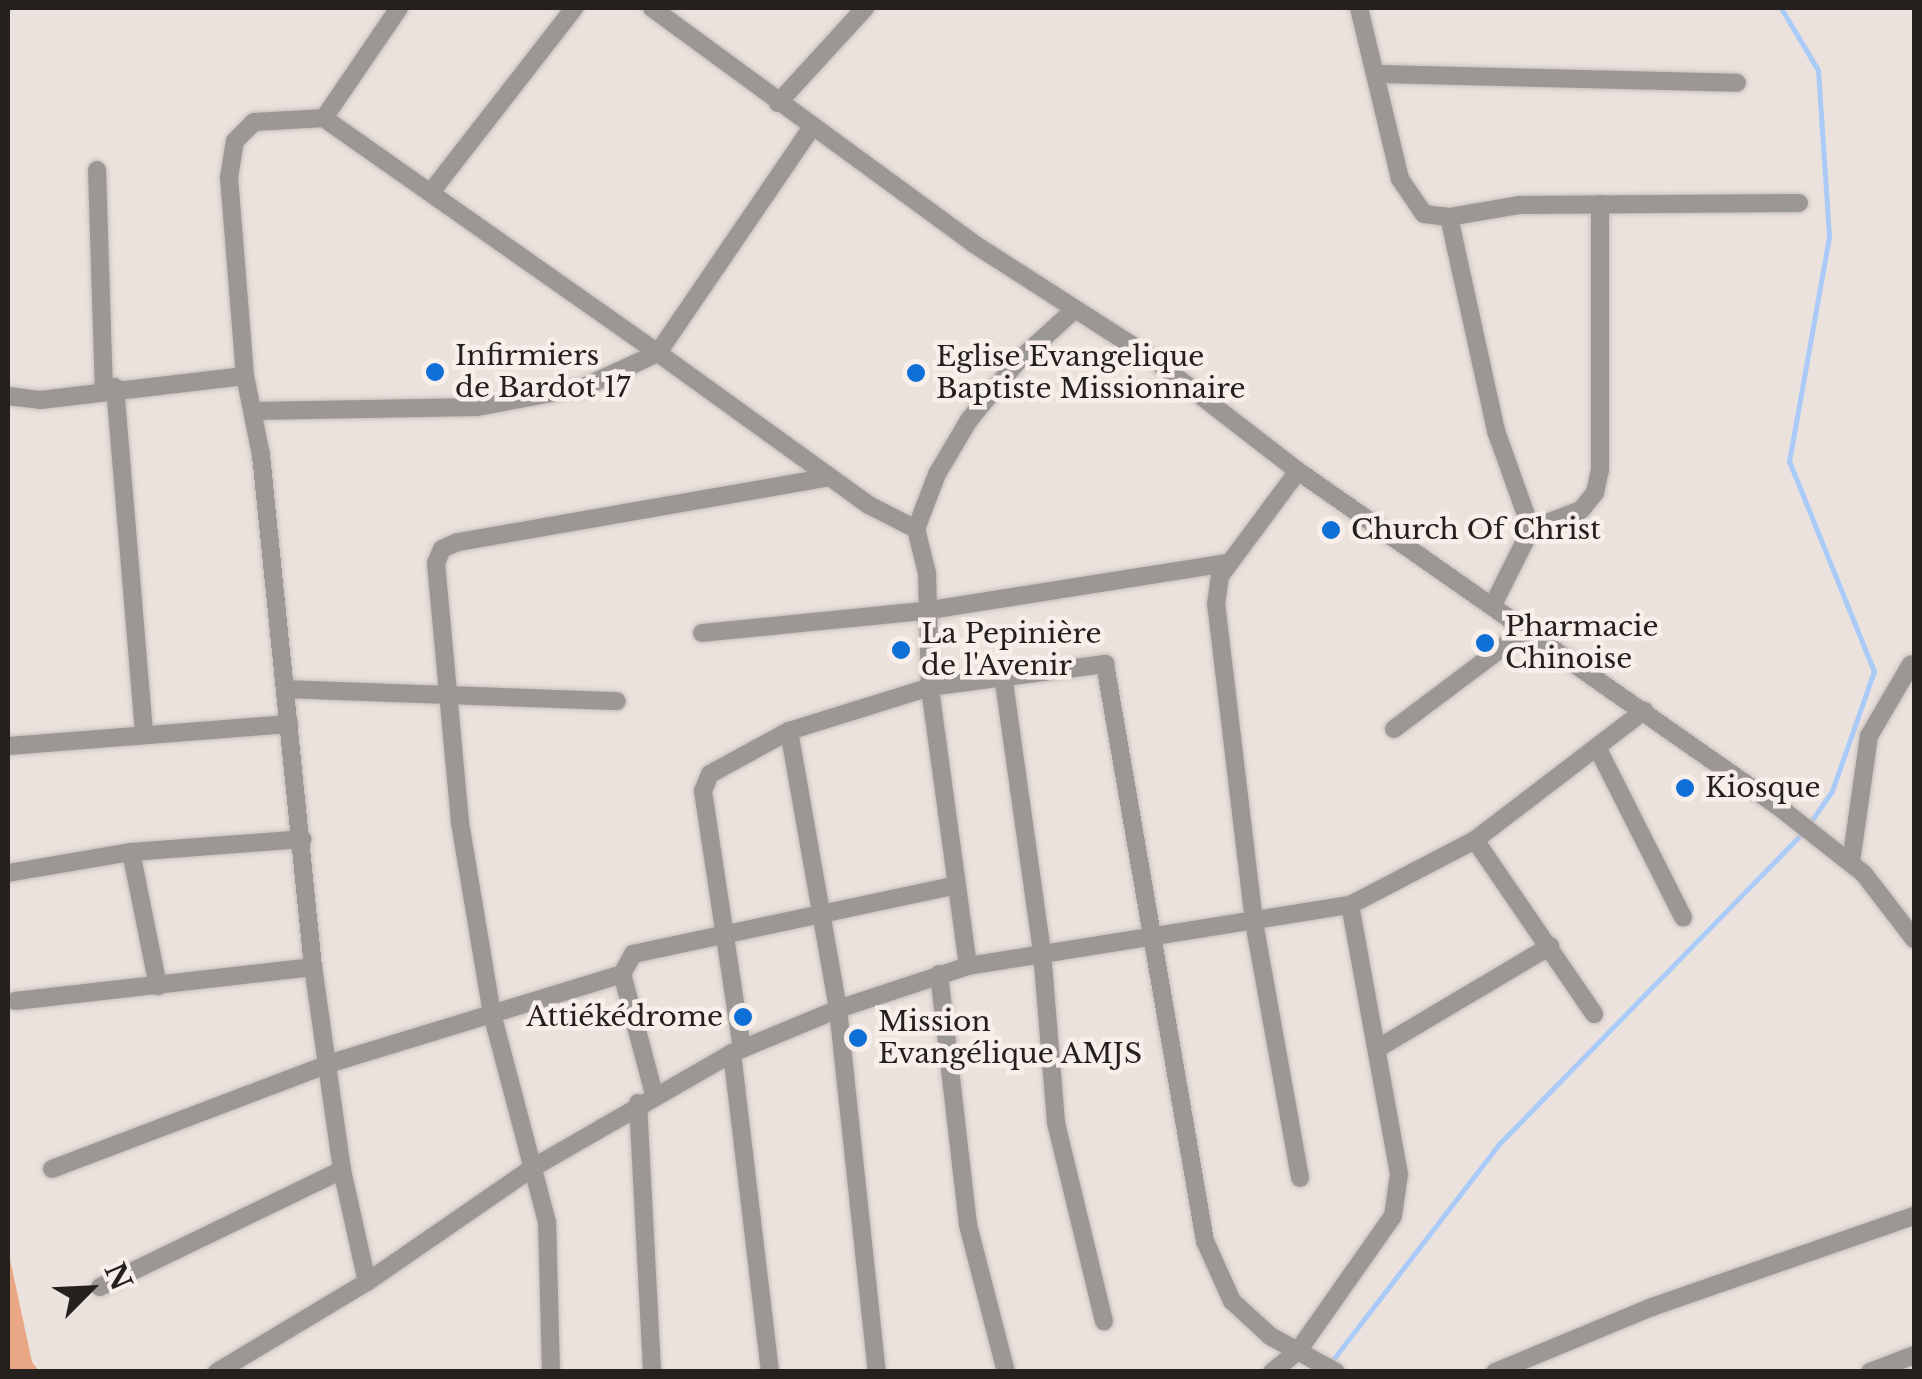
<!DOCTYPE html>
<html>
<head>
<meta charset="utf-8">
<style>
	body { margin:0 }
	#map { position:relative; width:1922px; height:1379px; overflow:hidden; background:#ebe2dd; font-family:"Libre Baskerville",serif }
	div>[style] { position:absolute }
	.green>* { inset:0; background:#e9a785 }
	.stream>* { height:5px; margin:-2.5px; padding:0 2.5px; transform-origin:2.5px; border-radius:2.5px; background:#aacbf8 }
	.roads { filter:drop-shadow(0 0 2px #c7bfbb) drop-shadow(0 0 2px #c7bfbb) }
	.minor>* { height:18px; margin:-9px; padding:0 9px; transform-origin:9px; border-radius:9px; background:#9b9795 }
	.dots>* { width:28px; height:28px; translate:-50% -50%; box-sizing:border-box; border:5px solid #f9efea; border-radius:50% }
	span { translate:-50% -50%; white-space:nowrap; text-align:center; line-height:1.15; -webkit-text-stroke:9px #f9efea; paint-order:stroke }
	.poi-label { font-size:28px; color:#23201e }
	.left { translate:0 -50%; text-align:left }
	.right { translate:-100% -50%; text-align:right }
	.frame { position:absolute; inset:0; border:10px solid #23201e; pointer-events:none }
	.north { position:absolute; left:40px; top:1239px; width:100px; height:100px; -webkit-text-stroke:8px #f9efea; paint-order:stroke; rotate:66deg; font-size:28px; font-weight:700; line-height:40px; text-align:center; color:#23201e }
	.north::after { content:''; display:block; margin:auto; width:35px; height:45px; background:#23201e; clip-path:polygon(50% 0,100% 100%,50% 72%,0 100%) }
</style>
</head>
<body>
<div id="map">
	<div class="green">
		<div style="clip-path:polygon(8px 1250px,32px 1362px,39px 1371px,8px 1371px)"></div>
	</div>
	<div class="stream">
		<div style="left:1781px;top:8px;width:72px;rotate:59.2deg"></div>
		<div style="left:1818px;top:70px;width:167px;rotate:86.2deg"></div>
		<div style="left:1829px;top:237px;width:228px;rotate:100.1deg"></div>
		<div style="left:1789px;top:461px;width:227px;rotate:68deg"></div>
		<div style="left:1874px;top:671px;width:127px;rotate:109.3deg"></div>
		<div style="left:1832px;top:791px;width:40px;rotate:124.9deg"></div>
		<div style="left:1328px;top:1366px;width:279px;rotate:-52.4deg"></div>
		<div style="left:1498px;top:1145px;width:436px;rotate:-45.7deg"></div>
	</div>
	<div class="roads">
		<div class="minor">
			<div style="left:652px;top:8px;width:399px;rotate:36.2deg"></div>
			<div style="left:974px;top:244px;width:213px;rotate:32.7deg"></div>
			<div style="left:1153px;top:359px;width:183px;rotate:37.7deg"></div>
			<div style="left:1298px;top:471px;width:587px;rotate:34.94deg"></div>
			<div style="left:1779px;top:807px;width:108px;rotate:38.2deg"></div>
			<div style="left:1864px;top:874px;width:82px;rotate:52.4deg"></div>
			<div style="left:1359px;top:8px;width:176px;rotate:76.5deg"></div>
			<div style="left:1400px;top:179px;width:42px;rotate:55.6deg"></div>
			<div style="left:1424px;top:214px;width:25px;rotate:7deg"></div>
			<div style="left:1449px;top:217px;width:72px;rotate:-9.6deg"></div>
			<div style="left:1520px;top:205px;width:279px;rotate:-0.4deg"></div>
			<div style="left:1379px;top:74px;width:358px;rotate:1.4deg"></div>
			<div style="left:778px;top:103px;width:129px;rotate:-47.5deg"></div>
			<div style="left:812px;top:127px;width:273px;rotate:124.3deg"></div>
			<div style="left:658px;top:353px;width:260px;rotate:35.8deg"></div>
			<div style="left:869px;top:505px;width:53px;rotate:27.1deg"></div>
			<div style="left:97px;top:170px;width:220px;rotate:88.2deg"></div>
			<div style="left:431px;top:192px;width:233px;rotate:-52.1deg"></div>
			<div style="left:1449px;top:217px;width:219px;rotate:77.6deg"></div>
			<div style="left:1496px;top:431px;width:104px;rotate:70.3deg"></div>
			<div style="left:1531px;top:529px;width:87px;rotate:116.6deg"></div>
			<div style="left:115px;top:387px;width:349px;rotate:85.2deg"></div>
			<div style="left:8px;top:396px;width:32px;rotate:7deg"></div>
			<div style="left:40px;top:400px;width:206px;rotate:-6.7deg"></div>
			<div style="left:254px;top:411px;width:223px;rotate:-1deg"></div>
			<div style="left:477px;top:407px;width:109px;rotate:-10.6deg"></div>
			<div style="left:584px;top:387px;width:81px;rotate:-24.7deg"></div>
			<div style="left:658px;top:353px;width:408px;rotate:-144.9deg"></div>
			<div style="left:1298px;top:471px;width:131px;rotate:126.6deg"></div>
			<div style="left:1220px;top:576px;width:27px;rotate:98deg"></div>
			<div style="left:1216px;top:603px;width:321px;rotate:83.2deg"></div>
			<div style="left:1254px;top:922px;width:260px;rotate:79.8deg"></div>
			<div style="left:1531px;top:529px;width:53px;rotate:-20.8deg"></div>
			<div style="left:1581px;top:510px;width:22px;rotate:-51deg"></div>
			<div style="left:1595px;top:493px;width:24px;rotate:-78deg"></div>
			<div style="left:1600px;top:470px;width:266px;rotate:-90deg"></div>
			<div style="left:702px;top:633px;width:223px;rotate:-5.7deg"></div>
			<div style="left:924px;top:611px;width:308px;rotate:-9deg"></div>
			<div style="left:1004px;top:682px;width:273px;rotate:82deg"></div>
			<div style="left:1042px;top:952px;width:172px;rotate:85.3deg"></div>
			<div style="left:1056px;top:1123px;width:204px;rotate:76.4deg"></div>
			<div style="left:285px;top:689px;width:332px;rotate:2.1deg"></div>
			<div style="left:1394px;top:729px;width:166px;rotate:-36.9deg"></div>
			<div style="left:789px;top:731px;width:282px;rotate:80deg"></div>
			<div style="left:838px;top:1009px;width:365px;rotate:83.9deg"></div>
			<div style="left:8px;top:746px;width:282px;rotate:-4.5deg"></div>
			<div style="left:1597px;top:747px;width:191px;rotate:63.2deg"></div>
			<div style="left:1475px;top:840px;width:211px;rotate:55.6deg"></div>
			<div style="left:131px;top:852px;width:172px;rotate:-4.3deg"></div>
			<div style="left:1851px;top:862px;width:127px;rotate:-81.9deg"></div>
			<div style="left:1869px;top:736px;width:83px;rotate:-59.7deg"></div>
			<div style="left:8px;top:873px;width:125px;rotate:-9.7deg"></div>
			<div style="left:131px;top:852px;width:137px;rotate:78.6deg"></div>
			<div style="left:968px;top:966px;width:282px;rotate:-97.8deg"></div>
			<div style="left:930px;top:687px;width:114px;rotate:-91.5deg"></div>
			<div style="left:927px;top:573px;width:45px;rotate:-104deg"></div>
			<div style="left:916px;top:529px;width:59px;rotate:-69.1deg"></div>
			<div style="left:937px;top:474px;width:63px;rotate:-59.3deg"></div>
			<div style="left:969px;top:420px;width:75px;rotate:-50.4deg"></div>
			<div style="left:1017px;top:362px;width:74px;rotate:-42.3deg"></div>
			<div style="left:939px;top:974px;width:253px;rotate:83.4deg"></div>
			<div style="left:968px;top:1225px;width:152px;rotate:75.5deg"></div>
			<div style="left:15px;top:1001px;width:300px;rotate:-6.5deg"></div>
			<div style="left:1380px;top:1047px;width:198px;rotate:-30.7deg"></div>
			<div style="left:742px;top:1049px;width:261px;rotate:-98.6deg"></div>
			<div style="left:703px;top:791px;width:18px;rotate:-68deg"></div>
			<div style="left:710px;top:774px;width:90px;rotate:-28.6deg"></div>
			<div style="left:789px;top:731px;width:148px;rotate:-17.3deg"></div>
			<div style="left:930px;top:687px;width:177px;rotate:-7.5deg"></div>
			<div style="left:1105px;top:664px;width:586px;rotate:80.17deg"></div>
			<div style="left:1205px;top:1241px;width:66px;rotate:65.8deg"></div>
			<div style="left:1232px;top:1301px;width:52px;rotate:42.6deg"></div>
			<div style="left:1270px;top:1336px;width:75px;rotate:28.6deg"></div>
			<div style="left:732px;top:1053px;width:321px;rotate:83.2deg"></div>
			<div style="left:654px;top:1094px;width:124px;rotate:-104.9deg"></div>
			<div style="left:622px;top:974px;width:23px;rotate:-61deg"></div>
			<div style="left:633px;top:954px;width:331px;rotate:-12deg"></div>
			<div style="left:638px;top:1103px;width:269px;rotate:87deg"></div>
			<div style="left:52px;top:1169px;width:295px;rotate:-20.8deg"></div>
			<div style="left:328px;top:1064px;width:307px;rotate:-17deg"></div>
			<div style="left:367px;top:1282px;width:115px;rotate:-102.6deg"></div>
			<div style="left:342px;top:1170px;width:205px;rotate:-98.1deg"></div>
			<div style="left:313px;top:967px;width:515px;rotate:-95.8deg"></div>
			<div style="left:261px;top:455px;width:81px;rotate:-101.4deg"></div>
			<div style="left:245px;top:376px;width:199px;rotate:-94.6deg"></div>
			<div style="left:229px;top:178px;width:37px;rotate:-81deg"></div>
			<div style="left:235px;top:141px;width:27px;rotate:-45deg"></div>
			<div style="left:254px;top:122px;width:70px;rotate:-3.3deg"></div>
			<div style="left:324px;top:118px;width:133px;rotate:-55.7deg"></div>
			<div style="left:100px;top:1287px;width:269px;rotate:-25.8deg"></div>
			<div style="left:217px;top:1372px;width:175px;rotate:-31deg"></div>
			<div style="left:367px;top:1282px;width:203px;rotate:-34.6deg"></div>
			<div style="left:534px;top:1167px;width:228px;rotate:-29.9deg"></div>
			<div style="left:732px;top:1053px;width:115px;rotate:-22.5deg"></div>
			<div style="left:838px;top:1009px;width:137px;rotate:-18.3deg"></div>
			<div style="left:968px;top:966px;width:387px;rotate:-9.1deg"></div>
			<div style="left:1350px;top:905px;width:141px;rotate:-27.5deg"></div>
			<div style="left:1475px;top:840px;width:213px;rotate:-37.4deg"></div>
			<div style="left:551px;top:1372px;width:150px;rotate:-91.5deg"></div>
			<div style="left:547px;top:1222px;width:215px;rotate:-104.8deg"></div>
			<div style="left:492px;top:1014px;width:195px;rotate:-99.5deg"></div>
			<div style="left:460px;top:822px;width:260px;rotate:-95.3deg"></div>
			<div style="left:436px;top:563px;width:15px;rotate:-67deg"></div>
			<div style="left:442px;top:549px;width:17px;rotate:-24deg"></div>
			<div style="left:458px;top:542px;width:377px;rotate:-9.9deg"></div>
			<div style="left:1272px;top:1372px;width:33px;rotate:-39deg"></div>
			<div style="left:1298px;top:1351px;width:165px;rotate:-54.9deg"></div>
			<div style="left:1393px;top:1216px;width:42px;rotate:-81.9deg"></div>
			<div style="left:1399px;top:1174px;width:273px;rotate:-100.3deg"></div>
			<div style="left:1495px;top:1372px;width:170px;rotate:-22.5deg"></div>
			<div style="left:1652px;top:1307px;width:277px;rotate:-19.2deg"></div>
			<div style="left:1870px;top:1372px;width:47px;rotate:-21.1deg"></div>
		</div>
	</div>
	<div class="dots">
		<div style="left:435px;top:372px;background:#0e6fd7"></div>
		<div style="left:916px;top:373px;background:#0e6fd7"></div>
		<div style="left:1331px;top:530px;background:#0e6fd7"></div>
		<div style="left:1485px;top:643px;background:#0e6fd7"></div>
		<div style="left:901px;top:650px;background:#0e6fd7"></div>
		<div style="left:1685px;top:788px;background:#0e6fd7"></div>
		<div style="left:743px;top:1017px;background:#0e6fd7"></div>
		<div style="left:858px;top:1038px;background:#0e6fd7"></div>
	</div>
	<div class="poi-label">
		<span class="left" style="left:455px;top:372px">Infirmiers<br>de Bardot 17</span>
		<span class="left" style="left:936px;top:373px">Eglise Evangelique<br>Baptiste Missionnaire</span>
		<span class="left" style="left:1351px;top:530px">Church Of Christ</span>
		<span class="left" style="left:1505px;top:643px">Pharmacie<br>Chinoise</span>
		<span class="left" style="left:921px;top:650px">La Pepinière<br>de l'Avenir</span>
		<span class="left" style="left:1705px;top:788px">Kiosque</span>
		<span class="right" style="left:723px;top:1017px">Attiékédrome</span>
		<span class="left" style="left:878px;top:1038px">Mission<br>Evangélique AMJS</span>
	</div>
	<div class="frame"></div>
	<div class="north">N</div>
</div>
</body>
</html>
